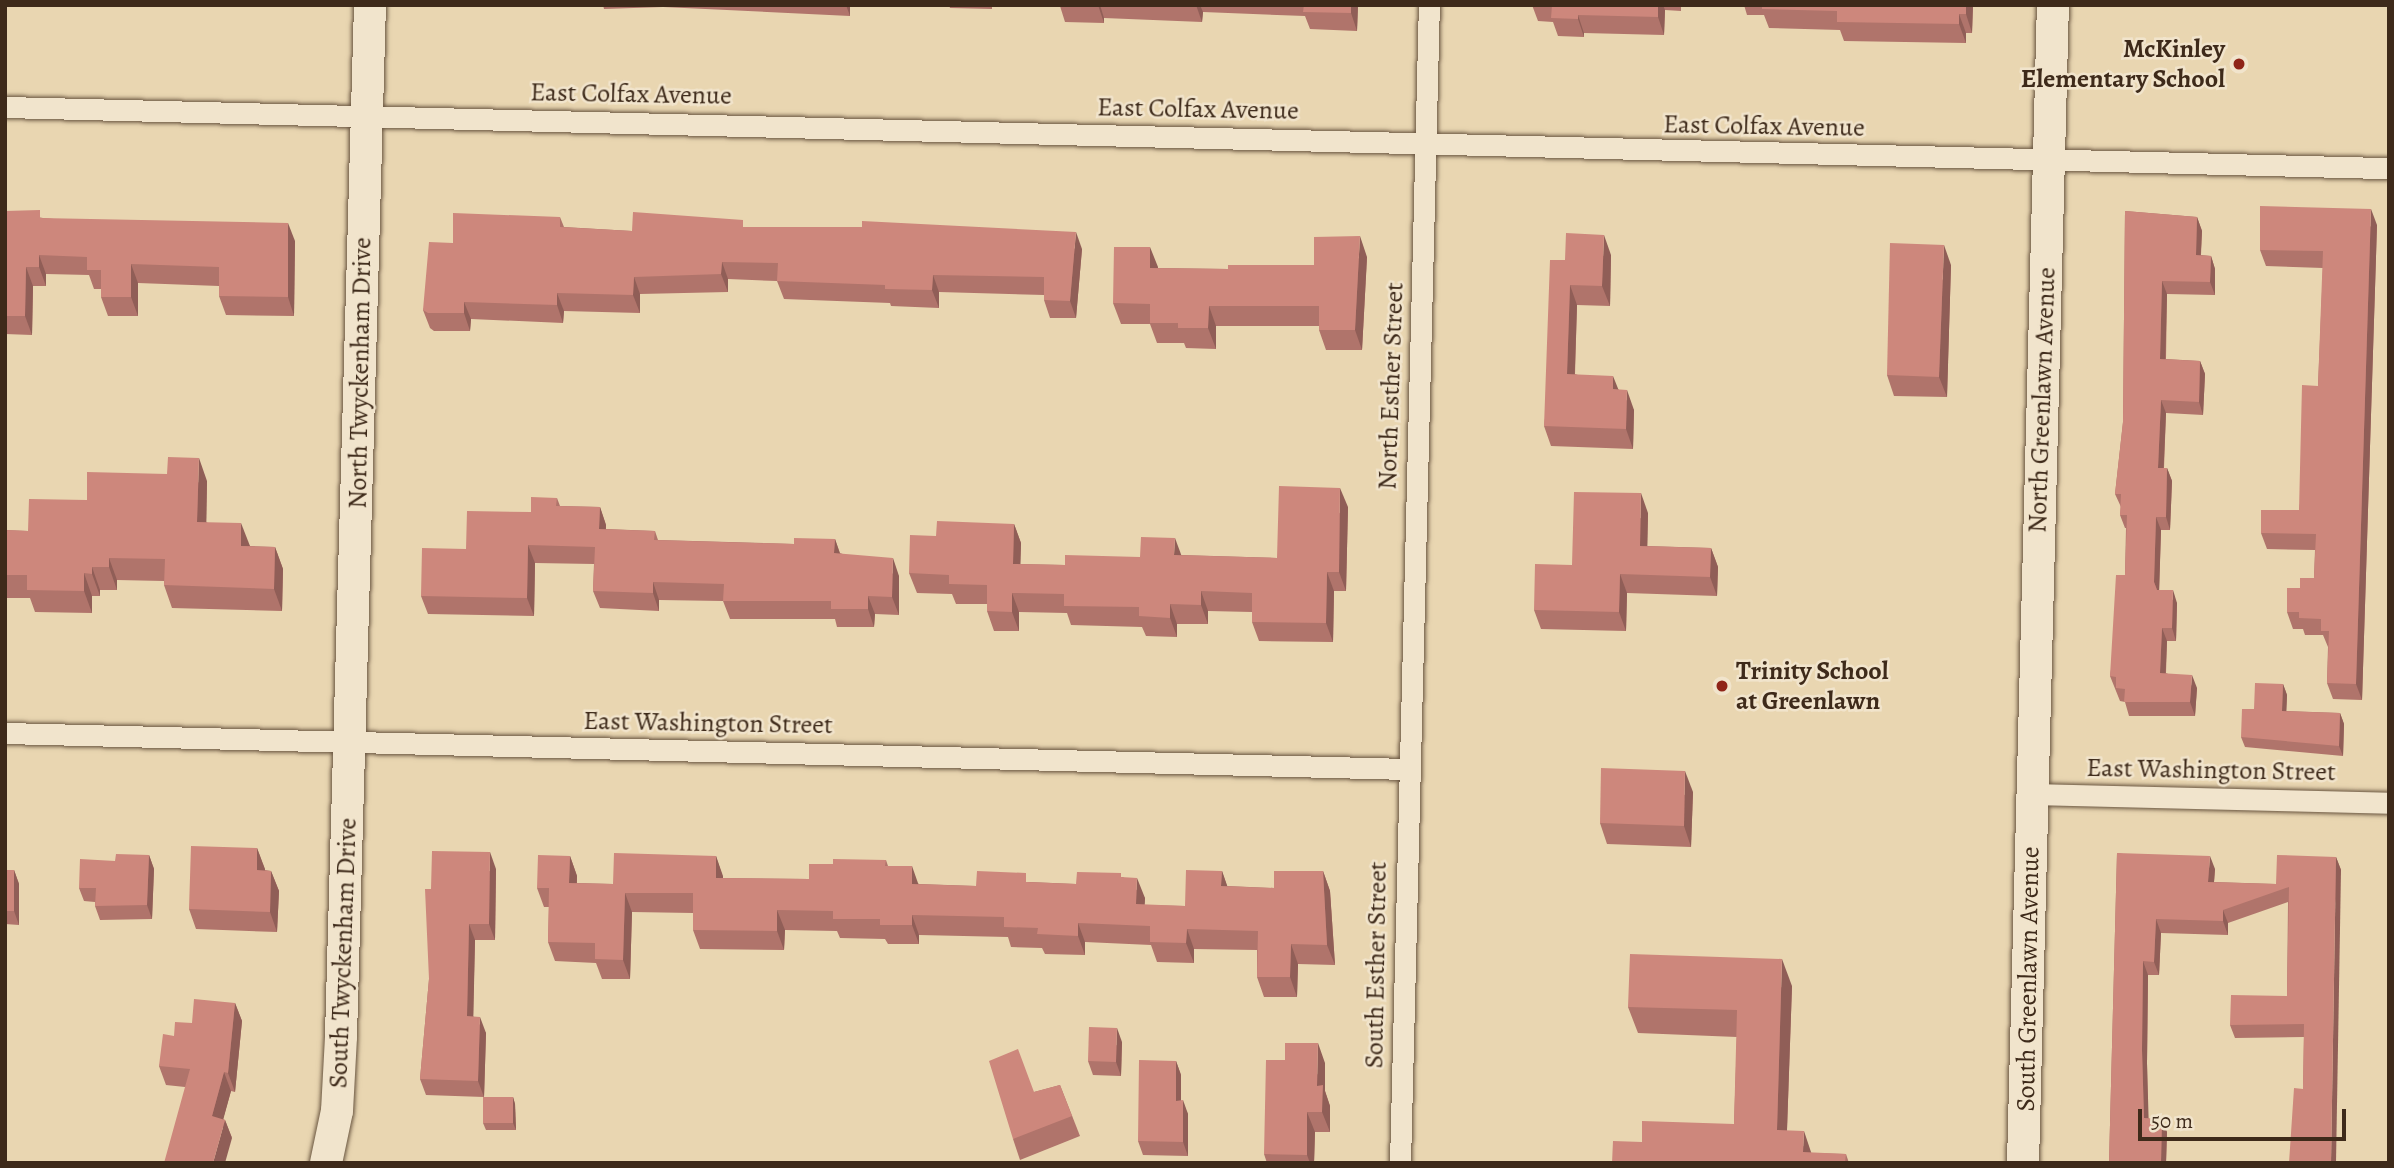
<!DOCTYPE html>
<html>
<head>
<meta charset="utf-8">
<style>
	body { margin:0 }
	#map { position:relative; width:2394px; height:1168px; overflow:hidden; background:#e9d6b1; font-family:Alegreya,serif }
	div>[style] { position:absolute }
	.roads { filter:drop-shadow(0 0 2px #695540) drop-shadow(0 0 2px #695540) }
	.street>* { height:21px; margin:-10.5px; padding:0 10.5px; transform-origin:10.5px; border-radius:10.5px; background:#f1e4cc }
	.secondary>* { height:32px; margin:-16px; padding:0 16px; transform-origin:16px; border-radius:16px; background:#f1e4cc }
	.wall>* { inset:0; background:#b0746b }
	.shaded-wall>* { inset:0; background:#905e57 }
	.building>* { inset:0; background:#cd877c }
	.dots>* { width:19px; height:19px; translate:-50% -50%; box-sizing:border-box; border:4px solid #f1e4cc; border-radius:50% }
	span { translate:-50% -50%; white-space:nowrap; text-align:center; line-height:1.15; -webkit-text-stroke:5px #f1e4cc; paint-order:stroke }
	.poi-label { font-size:26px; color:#3e2a1a; font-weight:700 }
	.right { translate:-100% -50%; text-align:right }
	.left { translate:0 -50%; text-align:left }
	.street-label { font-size:26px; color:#3e2a1a }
	.frame { position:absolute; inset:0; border:7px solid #3e2a1a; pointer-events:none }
	.scale { position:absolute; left:2138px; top:1109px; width:208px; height:32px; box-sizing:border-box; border:4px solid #3e2a1a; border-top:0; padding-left:9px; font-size:21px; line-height:24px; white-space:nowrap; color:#3e2a1a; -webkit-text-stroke:5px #f1e4cc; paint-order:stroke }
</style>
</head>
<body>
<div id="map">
	<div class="roads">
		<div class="street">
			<div style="left:5px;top:107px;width:2385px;rotate:1.47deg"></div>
			<div style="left:5px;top:733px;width:1404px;rotate:1.47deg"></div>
			<div style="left:2032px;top:794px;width:357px;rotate:1.4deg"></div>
			<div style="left:1400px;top:1163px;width:1158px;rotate:-88.57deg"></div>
		</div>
		<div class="secondary">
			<div style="left:326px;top:1163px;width:53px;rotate:-78.1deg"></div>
			<div style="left:337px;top:1111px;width:75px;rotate:-86.9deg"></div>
			<div style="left:341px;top:1036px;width:1031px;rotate:-88.39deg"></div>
			<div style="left:2023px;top:1163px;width:1158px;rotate:-88.52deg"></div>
		</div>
	</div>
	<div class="wall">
		<div style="clip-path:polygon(603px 5px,850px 5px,850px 16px,663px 7px,604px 9px)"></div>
		<div style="clip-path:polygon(949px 5px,992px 5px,992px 9px,950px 8px)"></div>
		<div style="clip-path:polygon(1039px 5px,1358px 5px,1357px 31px,1310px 29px,1305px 16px,1203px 12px,1202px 22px,1104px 18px,1104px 23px,1065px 22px,1060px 6px)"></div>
		<div style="clip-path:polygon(1532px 5px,1681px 5px,1681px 11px,1665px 10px,1664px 35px,1584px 33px,1584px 37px,1558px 36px,1553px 22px,1538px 21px)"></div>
		<div style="clip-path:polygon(1744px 5px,1973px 5px,1972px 33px,1966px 33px,1966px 43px,1844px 41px,1840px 30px,1769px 28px,1764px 15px,1747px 15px)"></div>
		<div style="clip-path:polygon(5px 211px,43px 218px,295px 241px,294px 316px,226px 315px,219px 296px,219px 286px,138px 283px,138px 316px,108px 316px,101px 297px,101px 289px,94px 289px,89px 275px,46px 274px,46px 286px,33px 286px,32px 335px,5px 334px)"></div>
		<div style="clip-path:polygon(2125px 211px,2197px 217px,2202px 231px,2201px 255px,2211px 256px,2215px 269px,2215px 295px,2167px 294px,2166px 359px,2200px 361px,2205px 374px,2203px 415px,2166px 413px,2164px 468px,2167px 468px,2172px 481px,2170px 530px,2161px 530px,2159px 590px,2177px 603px,2176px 641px,2167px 641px,2166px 673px,2197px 688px,2195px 716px,2129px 716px,2125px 702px,2120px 701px,2110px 676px,2125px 575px,2126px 528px,2125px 528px,2120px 515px,2121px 507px,2115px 494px,2123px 422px)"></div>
		<div style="clip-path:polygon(560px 217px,564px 227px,632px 231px,746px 227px,1082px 249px,1076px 318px,1050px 318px,1044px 300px,1044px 295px,939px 292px,939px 308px,891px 306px,890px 303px,784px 299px,777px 281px,728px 279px,728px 292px,640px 294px,640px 313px,564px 311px,563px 323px,471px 319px,470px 331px,434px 331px,430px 328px,423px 310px,453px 243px)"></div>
		<div style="clip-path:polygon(2377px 225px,2362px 700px,2333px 699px,2327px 683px,2328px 647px,2323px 635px,2305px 635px,2303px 629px,2293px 629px,2287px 612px,2300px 588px,2314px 578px,2315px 550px,2267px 549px,2261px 533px,2299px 510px,2318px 386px,2323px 268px,2266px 266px,2260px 250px)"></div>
		<div style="clip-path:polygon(1611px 255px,1610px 306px,1577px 305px,1575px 374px,1618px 389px,1634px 410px,1633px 449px,1551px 446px,1544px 426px,1565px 260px)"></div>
		<div style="clip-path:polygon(1367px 257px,1362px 350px,1326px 350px,1319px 330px,1319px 326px,1216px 326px,1216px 349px,1186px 348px,1184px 343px,1157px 343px,1150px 324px,1121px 324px,1113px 303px,1158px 268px,1228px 269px,1314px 265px)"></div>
		<div style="clip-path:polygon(1951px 265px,1947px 397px,1894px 396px,1887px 375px)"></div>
		<div style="clip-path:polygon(207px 481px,206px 522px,250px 546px,275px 547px,283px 569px,282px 611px,172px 608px,164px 585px,164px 581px,117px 580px,117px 590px,100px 590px,100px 596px,92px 596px,92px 613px,35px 612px,30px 598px,5px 598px,5px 530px,28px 531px,87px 500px)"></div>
		<div style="clip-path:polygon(557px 498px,560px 506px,600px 507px,606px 525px,606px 529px,655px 531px,658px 540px,794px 544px,835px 539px,840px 553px,899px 576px,899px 615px,875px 614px,874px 627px,837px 627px,835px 619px,730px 619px,723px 601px,659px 600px,659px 611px,600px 608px,593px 591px,594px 564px,535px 563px,534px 616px,428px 614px,421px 596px,466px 549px)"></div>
		<div style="clip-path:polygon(1348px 507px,1346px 591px,1334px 591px,1333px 642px,1259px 641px,1252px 622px,1252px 612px,1208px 611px,1208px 624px,1177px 624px,1177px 637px,1146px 636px,1142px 627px,1071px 625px,1067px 613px,1019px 612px,1019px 631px,994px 631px,987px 611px,987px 604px,956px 604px,952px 594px,917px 593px,909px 573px,936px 536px,1014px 524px,1021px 543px,1020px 564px,1065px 565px,1140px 557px,1181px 555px,1277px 558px)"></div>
		<div style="clip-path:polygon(1648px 513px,1647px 546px,1711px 548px,1718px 567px,1717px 596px,1627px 593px,1626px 631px,1541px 629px,1534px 610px,1572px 565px)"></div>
		<div style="clip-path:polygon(2283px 684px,2287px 695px,2286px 711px,2340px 713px,2344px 724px,2343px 756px,2245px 747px,2241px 737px)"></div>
		<div style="clip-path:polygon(1693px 792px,1691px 847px,1607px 844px,1600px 823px)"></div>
		<div style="clip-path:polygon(257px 848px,265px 870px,271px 871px,279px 891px,277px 932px,196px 929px,189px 909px)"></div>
		<div style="clip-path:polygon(2117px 853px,2215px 869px,2214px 882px,2276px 884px,2336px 857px,2341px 870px,2303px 1089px,2304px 1037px,2235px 1038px,2230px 1025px,2287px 996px,2288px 902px,2228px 923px,2228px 935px,2161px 933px,2159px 975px,2148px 975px,2147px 1063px,2148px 1118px,2167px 1132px,2166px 1163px,2109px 1163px)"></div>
		<div style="clip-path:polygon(149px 855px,154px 869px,152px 919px,100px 920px,95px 906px,95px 902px,84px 901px,79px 888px,115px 861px)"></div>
		<div style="clip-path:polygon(570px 856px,577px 876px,577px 883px,613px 884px,716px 856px,723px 878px,809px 879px,833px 864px,886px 860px,888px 866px,919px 884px,976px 886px,1030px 882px,1076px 884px,1123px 877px,1145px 898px,1144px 905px,1185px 906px,1222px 871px,1227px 886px,1274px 888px,1323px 871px,1330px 891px,1335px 965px,1298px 964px,1297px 997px,1264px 997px,1257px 977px,1257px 950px,1194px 949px,1194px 963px,1157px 962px,1151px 945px,1085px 942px,1085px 955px,1045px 954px,1042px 948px,1011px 947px,1008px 937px,919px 935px,919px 944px,888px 944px,885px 939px,840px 938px,837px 931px,785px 930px,784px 950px,700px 949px,693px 930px,693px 913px,632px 912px,630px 979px,602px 979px,596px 963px,555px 961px,548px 942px,549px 907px,544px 907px,537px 888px)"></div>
		<div style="clip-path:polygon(496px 869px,495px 940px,475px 940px,473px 1016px,486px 1033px,484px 1097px,426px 1095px,420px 1079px,429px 979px,431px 889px)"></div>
		<div style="clip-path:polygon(5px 870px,14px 870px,19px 884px,19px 925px,5px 924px)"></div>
		<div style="clip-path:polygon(1792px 986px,1787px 1131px,1811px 1153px,1846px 1154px,1849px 1163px,1612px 1163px,1642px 1142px,1734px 1124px,1737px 1037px,1638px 1033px,1628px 1007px)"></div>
		<div style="clip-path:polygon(235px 1003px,242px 1021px,235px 1092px,231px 1091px,223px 1119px,225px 1120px,232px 1138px,185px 1087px,166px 1085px,159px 1066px,174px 1036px,192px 1023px)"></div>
		<div style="clip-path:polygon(1122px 1042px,1121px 1076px,1093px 1075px,1088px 1061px)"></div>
		<div style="clip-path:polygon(1176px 1061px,1181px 1075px,1181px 1100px,1188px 1114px,1188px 1156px,1143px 1155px,1138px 1141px)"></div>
		<div style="clip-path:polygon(1325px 1063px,1325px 1091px,1330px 1106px,1330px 1132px,1315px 1132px,1314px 1163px,1267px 1163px,1264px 1154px)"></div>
		<div style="clip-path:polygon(1060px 1085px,1080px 1136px,1020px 1160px,1013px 1139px,1034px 1092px)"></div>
		<div style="clip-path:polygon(513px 1097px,515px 1104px,516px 1130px,486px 1130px,483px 1123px)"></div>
	</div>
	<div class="shaded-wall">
		<div style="clip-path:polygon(846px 5px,850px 5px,850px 16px)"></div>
		<div style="clip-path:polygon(1098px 5px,1100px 5px,1104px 18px,1104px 23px)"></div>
		<div style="clip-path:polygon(1196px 5px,1200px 5px,1203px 12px,1202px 22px)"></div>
		<div style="clip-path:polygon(1351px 5px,1358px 5px,1357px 31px,1351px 13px)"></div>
		<div style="clip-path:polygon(1658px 5px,1663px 5px,1665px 10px,1664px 35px,1658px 17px)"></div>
		<div style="clip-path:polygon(1966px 5px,1973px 5px,1972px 33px,1966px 14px)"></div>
		<div style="clip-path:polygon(1959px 14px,1966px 33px,1966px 43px,1959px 24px)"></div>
		<div style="clip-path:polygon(1578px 15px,1584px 33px,1584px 37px,1578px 19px)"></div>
		<div style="clip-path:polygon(2371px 209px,2377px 225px,2362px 700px,2356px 684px)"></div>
		<div style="clip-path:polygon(2197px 217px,2202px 231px,2200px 268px,2196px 255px)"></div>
		<div style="clip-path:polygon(288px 223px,295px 241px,294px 316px,288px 297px)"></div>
		<div style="clip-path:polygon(1076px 232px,1082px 249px,1076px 318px,1070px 301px)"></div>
		<div style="clip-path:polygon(1604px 235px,1611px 255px,1610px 306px,1602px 286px)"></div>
		<div style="clip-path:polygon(1360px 236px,1367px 257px,1362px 350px,1355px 330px)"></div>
		<div style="clip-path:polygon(1944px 245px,1951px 265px,1947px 397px,1939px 377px)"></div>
		<div style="clip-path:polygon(1150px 247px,1158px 267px,1157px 288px,1150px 268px)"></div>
		<div style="clip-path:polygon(39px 255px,46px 274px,46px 286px,39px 267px)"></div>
		<div style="clip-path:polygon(2211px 256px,2215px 269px,2215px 295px,2210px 282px)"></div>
		<div style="clip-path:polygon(722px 262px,728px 279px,728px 292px,721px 274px)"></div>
		<div style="clip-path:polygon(131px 264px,138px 283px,138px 316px,131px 297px)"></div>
		<div style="clip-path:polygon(26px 267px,33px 286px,32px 335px,25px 316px)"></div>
		<div style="clip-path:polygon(933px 275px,939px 292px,939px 308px,932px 290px)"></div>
		<div style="clip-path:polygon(634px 277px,640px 294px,640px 313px,633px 295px)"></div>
		<div style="clip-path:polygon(2162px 281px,2167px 294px,2165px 372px,2160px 359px)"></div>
		<div style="clip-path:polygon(1570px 285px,1577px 305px,1574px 395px,1567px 374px)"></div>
		<div style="clip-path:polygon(557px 293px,564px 311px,563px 323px,557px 305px)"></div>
		<div style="clip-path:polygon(464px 302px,471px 319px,470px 331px,464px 313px)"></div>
		<div style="clip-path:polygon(1209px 306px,1216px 326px,1216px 349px,1208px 328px)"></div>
		<div style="clip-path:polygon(2200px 361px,2205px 374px,2203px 415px,2199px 402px)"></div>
		<div style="clip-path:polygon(1613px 376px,1621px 396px,1613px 389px)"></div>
		<div style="clip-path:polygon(1627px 390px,1634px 410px,1633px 449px,1626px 429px)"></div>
		<div style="clip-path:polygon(2161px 400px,2166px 413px,2163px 481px,2158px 468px)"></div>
		<div style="clip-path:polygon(199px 458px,207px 481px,206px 544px,197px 522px)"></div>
		<div style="clip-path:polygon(2167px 468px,2172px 481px,2170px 530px,2166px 517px)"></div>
		<div style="clip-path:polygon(1340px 488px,1348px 507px,1346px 591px,1339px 572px)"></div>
		<div style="clip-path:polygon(1641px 493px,1648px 513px,1647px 565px,1640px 546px)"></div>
		<div style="clip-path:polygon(600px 507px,606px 525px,605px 547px,599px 529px)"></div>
		<div style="clip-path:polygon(2156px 517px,2161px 530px,2159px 595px,2154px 582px)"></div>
		<div style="clip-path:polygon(241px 523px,250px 546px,241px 546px)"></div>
		<div style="clip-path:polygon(1014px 524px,1021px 543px,1020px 583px,1013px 564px)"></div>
		<div style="clip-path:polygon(1175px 538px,1182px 557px,1174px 555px)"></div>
		<div style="clip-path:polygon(835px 539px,841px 557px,834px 553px)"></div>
		<div style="clip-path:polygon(528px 545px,535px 563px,534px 616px,527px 598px)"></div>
		<div style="clip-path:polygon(275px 547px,283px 569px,282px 611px,274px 589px)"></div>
		<div style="clip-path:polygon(1711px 548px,1718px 567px,1717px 596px,1710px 577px)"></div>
		<div style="clip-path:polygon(109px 558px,117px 580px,117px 590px,109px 567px)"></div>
		<div style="clip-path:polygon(893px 558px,899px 576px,899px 615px,892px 597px)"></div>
		<div style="clip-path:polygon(92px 567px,100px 590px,100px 596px,92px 574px)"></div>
		<div style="clip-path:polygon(1327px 572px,1334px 591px,1333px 642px,1326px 623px)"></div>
		<div style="clip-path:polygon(84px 573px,92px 596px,92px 613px,84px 591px)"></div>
		<div style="clip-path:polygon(1620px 574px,1627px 593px,1626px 631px,1619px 612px)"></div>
		<div style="clip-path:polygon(653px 582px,659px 600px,659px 611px,653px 593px)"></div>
		<div style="clip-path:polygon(2173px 590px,2177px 603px,2176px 641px,2172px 628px)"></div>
		<div style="clip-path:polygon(1201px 591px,1208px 611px,1208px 624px,1201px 605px)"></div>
		<div style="clip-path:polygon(1012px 593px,1019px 612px,1019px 631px,1012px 612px)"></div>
		<div style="clip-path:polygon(868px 596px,875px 614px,874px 627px,868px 609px)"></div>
		<div style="clip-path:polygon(1170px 604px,1177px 624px,1177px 637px,1170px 618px)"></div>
		<div style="clip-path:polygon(2162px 628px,2167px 641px,2165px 686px,2160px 673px)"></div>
		<div style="clip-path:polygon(2192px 675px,2197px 688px,2195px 716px,2190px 702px)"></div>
		<div style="clip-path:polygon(2283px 684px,2287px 695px,2286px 722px,2282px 711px)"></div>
		<div style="clip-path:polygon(2340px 713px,2344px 724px,2343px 756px,2339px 746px)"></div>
		<div style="clip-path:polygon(1685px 771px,1693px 792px,1691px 847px,1684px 826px)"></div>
		<div style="clip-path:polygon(257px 848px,265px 869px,264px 891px,257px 870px)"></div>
		<div style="clip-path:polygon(490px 852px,496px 869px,495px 940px,489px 924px)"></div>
		<div style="clip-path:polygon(149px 855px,154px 869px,152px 919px,147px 905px)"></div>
		<div style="clip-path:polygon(570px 856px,577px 876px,576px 903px,569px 883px)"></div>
		<div style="clip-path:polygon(716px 856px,723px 876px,723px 897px,716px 878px)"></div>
		<div style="clip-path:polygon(2210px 856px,2215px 869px,2213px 895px,2208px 882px)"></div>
		<div style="clip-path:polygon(2336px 857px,2341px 870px,2336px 1163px,2331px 1163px)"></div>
		<div style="clip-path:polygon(912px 866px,919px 886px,912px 884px)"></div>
		<div style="clip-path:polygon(14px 870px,19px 884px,19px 925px,14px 911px)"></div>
		<div style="clip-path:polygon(271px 871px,279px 891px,277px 932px,270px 912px)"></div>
		<div style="clip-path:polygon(1222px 871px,1229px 891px,1221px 886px)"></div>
		<div style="clip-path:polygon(1323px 871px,1330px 891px,1335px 965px,1327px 945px)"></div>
		<div style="clip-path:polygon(1137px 878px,1145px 898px,1144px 924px,1136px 904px)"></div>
		<div style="clip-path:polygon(625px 893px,632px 912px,630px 979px,623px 960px)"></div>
		<div style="clip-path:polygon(777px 910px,785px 930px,784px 950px,777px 931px)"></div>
		<div style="clip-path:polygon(2223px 910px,2228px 923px,2228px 935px,2223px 921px)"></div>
		<div style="clip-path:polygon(912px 915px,919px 935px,919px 944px,912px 925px)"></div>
		<div style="clip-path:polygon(2156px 919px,2161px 933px,2159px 975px,2154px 962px)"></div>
		<div style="clip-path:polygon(1078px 923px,1085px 942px,1085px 955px,1078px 936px)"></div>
		<div style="clip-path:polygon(469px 924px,475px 940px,473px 1032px,467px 1016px)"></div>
		<div style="clip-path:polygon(1187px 929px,1194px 949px,1194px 963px,1186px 943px)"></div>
		<div style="clip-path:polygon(1291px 944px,1298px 964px,1297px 997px,1290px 977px)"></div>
		<div style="clip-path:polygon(1782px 959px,1792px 986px,1786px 1157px,1777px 1130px)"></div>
		<div style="clip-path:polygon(2143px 961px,2148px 975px,2147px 1063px,2149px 1132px,2144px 1118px,2142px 1050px)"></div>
		<div style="clip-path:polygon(235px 1003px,242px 1021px,235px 1092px,228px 1073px)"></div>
		<div style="clip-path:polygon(480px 1017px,486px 1033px,484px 1097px,478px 1081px)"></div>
		<div style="clip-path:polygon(1117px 1028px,1122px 1042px,1121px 1076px,1116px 1062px)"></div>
		<div style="clip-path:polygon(1318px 1043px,1325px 1063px,1325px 1091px,1330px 1106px,1330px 1132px,1322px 1112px,1317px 1086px)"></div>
		<div style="clip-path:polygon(1176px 1061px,1181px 1075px,1181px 1114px,1176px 1101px)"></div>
		<div style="clip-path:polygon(224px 1072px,231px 1091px,219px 1135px,212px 1116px)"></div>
		<div style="clip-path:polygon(513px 1097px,515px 1104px,516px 1130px,513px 1123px)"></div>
		<div style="clip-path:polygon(1183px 1100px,1188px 1114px,1188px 1156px,1183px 1142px)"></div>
		<div style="clip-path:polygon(1307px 1112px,1315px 1132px,1314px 1163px,1310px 1163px,1307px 1155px)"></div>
		<div style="clip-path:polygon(2162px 1119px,2167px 1132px,2166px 1163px,2161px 1163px)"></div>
		<div style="clip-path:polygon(225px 1120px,232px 1138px,225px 1163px,213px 1163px)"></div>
		<div style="clip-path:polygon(1804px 1131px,1813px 1158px,1803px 1152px)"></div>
	</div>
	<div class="building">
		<div style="clip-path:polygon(1304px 5px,1351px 5px,1351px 13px,1303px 12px)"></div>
		<div style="clip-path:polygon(1552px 5px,1658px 5px,1658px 17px,1578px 15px,1578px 19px,1551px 18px)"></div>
		<div style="clip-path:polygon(1762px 5px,1966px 5px,1966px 14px,1959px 14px,1959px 24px,1837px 22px,1837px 11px,1762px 9px)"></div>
		<div style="clip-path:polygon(2260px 206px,2371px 209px,2356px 684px,2327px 683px,2329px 631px,2321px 631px,2321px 619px,2299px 618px,2299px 612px,2287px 612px,2287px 588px,2300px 588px,2300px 578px,2314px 578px,2316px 534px,2261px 533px,2261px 510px,2299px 510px,2302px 385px,2318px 386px,2323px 251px,2260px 250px)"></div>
		<div style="clip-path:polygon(40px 210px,40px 218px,288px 223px,288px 297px,219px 296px,219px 267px,131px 264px,131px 297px,101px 297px,101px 270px,87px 270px,87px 257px,39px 255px,39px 267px,26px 267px,25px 316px,5px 316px,5px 211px)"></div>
		<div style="clip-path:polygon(2125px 211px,2197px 217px,2196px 255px,2211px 256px,2210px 282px,2162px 281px,2160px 359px,2200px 361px,2199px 402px,2161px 400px,2158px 468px,2167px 468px,2166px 517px,2156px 517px,2154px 582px,2157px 590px,2173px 590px,2172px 628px,2162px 628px,2160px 673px,2192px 675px,2190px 702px,2124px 702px,2125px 689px,2116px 688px,2116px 677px,2110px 676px,2116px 575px,2125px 575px,2127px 515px,2120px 515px,2121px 494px,2115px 494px,2123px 422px)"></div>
		<div style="clip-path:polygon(633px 212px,743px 220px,743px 227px,862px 227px,862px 221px,1076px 232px,1070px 301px,1044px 300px,1044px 277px,933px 275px,932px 290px,885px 289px,885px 285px,777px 281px,778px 263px,722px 262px,721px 274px,634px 277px,633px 295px,557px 293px,557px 305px,464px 302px,464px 313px,428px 313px,423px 310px,429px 242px,453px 243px,453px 213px,560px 217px,560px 227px,632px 231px)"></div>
		<div style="clip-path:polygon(1566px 233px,1604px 235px,1602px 286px,1570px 285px,1567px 374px,1613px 376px,1613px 389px,1627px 390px,1626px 429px,1544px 426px,1550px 260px,1565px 260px)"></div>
		<div style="clip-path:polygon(1360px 236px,1355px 330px,1319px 330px,1319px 306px,1209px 306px,1208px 328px,1178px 328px,1178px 323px,1150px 323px,1150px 304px,1113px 303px,1114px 247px,1150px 247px,1150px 268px,1228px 269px,1228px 265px,1314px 265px,1314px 237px)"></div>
		<div style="clip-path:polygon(1890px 243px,1944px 245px,1939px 377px,1887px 375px)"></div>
		<div style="clip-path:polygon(168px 457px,199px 458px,197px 522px,241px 523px,241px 546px,275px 547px,274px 589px,164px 585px,165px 559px,109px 558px,109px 567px,92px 567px,92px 574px,84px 573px,84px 591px,27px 590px,27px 575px,5px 575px,5px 530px,28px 531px,29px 499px,87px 500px,87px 472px,167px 474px)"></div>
		<div style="clip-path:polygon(1279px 486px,1340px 488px,1339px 572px,1327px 572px,1326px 623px,1252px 622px,1252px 593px,1201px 591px,1201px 605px,1170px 604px,1170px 618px,1139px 616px,1139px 607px,1064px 606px,1064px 594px,1012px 593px,1012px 612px,987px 611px,987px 585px,949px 584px,949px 575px,909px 573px,910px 535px,936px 536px,937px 521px,1014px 524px,1013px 564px,1065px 565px,1065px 555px,1140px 557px,1141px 537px,1175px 538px,1174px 555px,1277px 558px)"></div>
		<div style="clip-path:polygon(1574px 492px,1641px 493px,1640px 546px,1711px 548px,1710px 577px,1620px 574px,1619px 612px,1534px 610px,1535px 564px,1572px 565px)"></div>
		<div style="clip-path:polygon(531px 497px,557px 498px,556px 506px,600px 507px,599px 529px,655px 531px,654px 540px,794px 544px,794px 538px,835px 539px,834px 553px,893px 558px,892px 597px,868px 596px,868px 609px,831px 609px,831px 601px,723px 601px,724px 584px,653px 582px,653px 593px,593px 591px,595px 547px,528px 545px,527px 598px,421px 596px,422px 548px,466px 549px,467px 511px,531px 512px)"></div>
		<div style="clip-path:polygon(2255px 683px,2283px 684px,2282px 711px,2340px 713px,2339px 746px,2241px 737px,2242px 709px,2254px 709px)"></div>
		<div style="clip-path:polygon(1601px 768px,1685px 771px,1684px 826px,1600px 823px)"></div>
		<div style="clip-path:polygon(191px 846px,257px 848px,257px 870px,271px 871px,270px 912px,189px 909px)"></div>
		<div style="clip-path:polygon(432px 851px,490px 852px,489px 924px,469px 924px,467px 1016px,480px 1017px,478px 1081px,420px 1079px,429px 979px,425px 889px,431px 889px)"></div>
		<div style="clip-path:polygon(614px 853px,716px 856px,716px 878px,809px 879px,809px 864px,833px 864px,833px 859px,886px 860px,885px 866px,912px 866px,912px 884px,976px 886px,977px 871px,1026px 873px,1026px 882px,1076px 884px,1077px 872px,1121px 873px,1121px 877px,1137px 878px,1136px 904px,1185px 906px,1186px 870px,1222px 871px,1221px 886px,1274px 888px,1274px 871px,1323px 871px,1327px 945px,1291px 944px,1290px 977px,1257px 977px,1258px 931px,1187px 929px,1186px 943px,1150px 942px,1150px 926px,1078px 923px,1078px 936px,1037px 934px,1038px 928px,1004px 927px,1004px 917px,912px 915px,912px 925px,880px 925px,880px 919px,833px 919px,833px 911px,777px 910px,777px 931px,693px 930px,693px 893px,625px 893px,623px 960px,595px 959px,595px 943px,548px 942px,549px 888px,537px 888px,538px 855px,570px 856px,569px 883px,613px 884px)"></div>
		<div style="clip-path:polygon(2117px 853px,2210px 856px,2208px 882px,2276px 884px,2277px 855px,2336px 857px,2331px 1163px,2289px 1163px,2294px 1088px,2303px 1089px,2304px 1024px,2230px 1025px,2231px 995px,2287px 996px,2289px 887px,2223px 910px,2223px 921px,2156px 919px,2154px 962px,2143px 961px,2142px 1050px,2144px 1118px,2162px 1119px,2161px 1163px,2109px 1163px)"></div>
		<div style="clip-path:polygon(116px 854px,149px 855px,147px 905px,95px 906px,96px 888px,79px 888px,80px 859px,115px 861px)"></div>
		<div style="clip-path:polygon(5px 870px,14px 870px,14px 911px,5px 911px)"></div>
		<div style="clip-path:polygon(1630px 954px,1782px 959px,1777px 1130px,1804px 1131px,1803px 1152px,1846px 1154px,1845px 1163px,1612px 1163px,1613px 1141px,1642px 1142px,1642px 1121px,1734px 1124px,1737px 1010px,1628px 1007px)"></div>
		<div style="clip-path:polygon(194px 999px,235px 1003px,228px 1073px,224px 1072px,212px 1116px,225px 1120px,213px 1163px,164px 1163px,190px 1069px,159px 1066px,163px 1034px,174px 1036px,175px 1022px,192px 1023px)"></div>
		<div style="clip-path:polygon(1089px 1027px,1117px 1028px,1116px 1062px,1088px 1061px)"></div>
		<div style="clip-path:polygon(1285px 1043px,1318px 1043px,1317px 1086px,1323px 1085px,1322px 1112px,1307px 1112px,1307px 1155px,1264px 1154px,1266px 1060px,1285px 1060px)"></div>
		<div style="clip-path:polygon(1018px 1049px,1034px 1092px,1060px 1085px,1072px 1116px,1013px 1139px,989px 1061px)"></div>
		<div style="clip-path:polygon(1139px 1060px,1176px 1061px,1176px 1101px,1183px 1100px,1183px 1142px,1138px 1141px)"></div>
		<div style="clip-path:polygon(483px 1097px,513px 1097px,513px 1123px,483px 1123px)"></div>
	</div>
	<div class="dots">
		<div style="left:2239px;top:64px;background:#8f2418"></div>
		<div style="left:1722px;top:686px;background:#8f2418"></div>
	</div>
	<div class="poi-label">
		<span class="right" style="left:2225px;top:64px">McKinley<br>Elementary School</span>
		<span class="left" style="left:1736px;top:686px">Trinity School<br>at Greenlawn</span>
	</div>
	<div class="street-label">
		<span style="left:631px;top:94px;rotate:1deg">East Colfax Avenue</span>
		<span style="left:1198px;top:109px;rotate:1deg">East Colfax Avenue</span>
		<span style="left:1764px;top:126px;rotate:1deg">East Colfax Avenue</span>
		<span style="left:360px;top:373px;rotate:-89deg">North Twyckenham Drive</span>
		<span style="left:1391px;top:386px;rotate:-88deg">North Esther Street</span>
		<span style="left:2042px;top:400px;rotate:-88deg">North Greenlawn Avenue</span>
		<span style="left:708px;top:723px;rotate:1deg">East Washington Street</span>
		<span style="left:2211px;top:770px;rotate:1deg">East Washington Street</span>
		<span style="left:343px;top:953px;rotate:-88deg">South Twyckenham Drive</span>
		<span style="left:1376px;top:965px;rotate:-89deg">South Esther Street</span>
		<span style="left:2028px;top:979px;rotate:-89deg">South Greenlawn Avenue</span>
	</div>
	<div class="frame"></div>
	<div class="scale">50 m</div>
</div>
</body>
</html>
